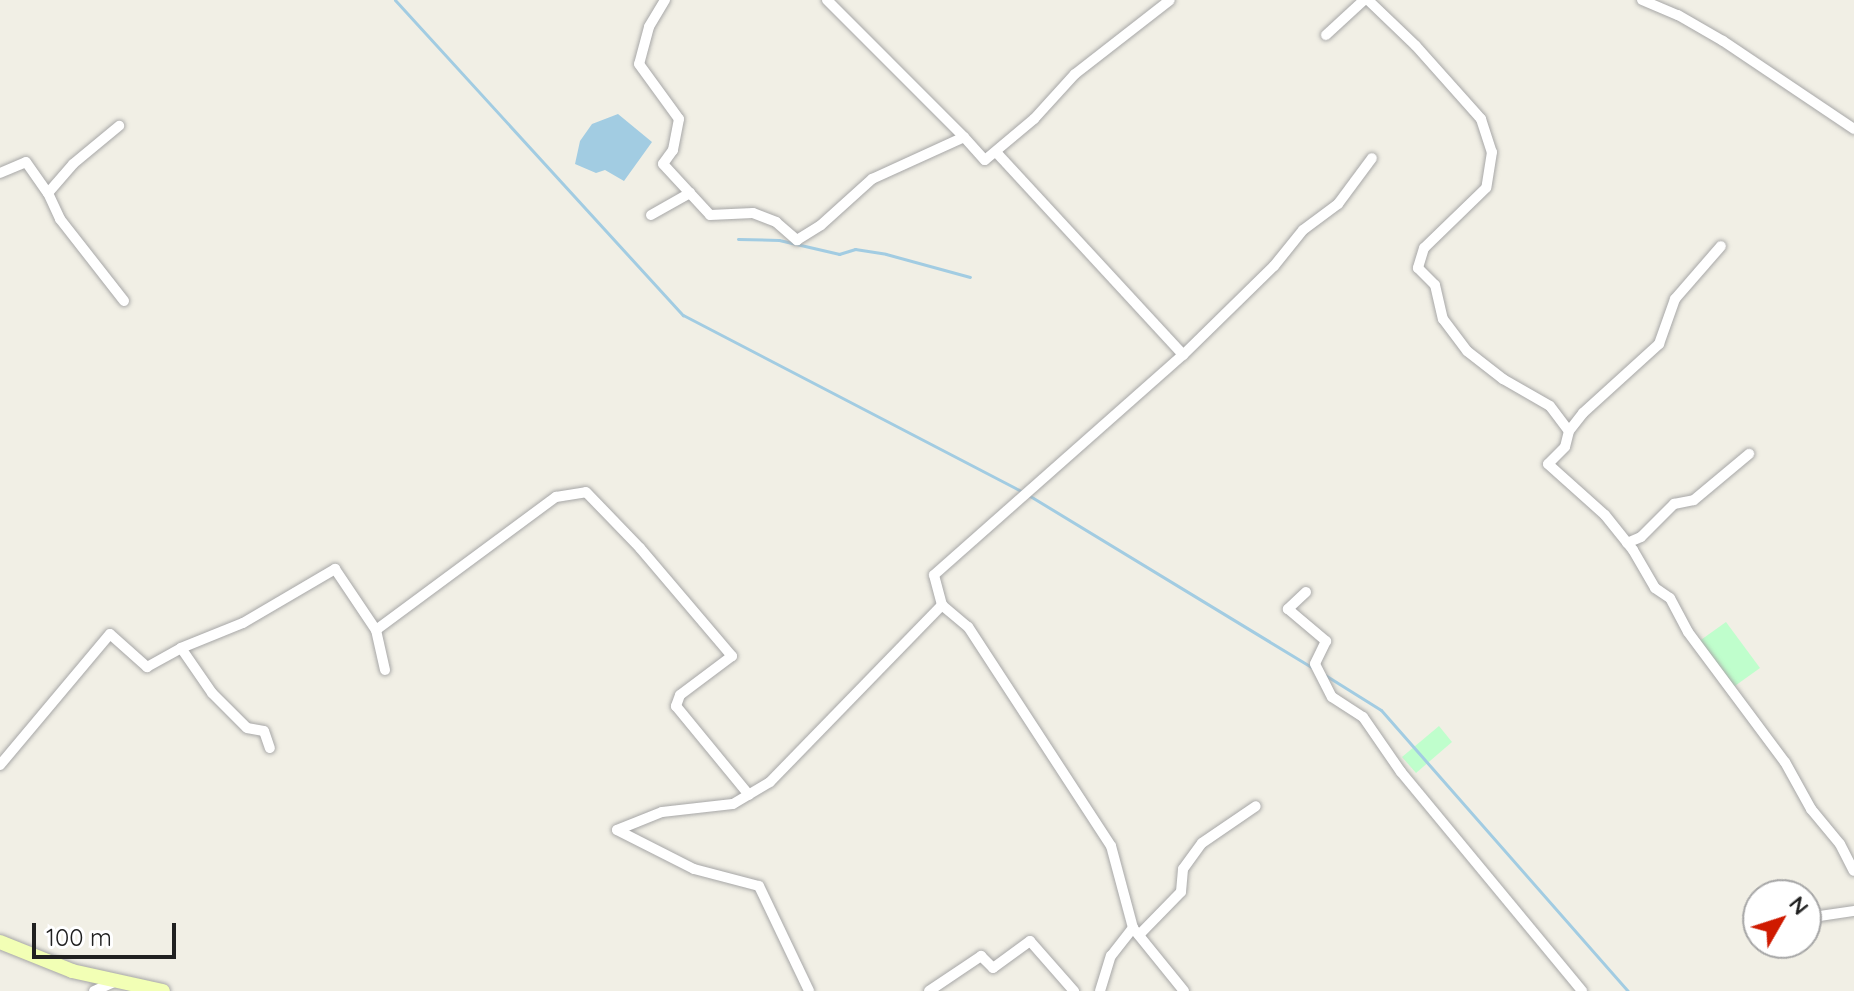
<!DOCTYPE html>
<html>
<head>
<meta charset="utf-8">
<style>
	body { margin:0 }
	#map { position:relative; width:1854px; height:991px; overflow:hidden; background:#f1efe5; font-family:Quicksand,sans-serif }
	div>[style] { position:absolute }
	.park>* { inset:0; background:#bffecc }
	.water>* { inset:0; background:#a2cce2 }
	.stream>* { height:3px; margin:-1.5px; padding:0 1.5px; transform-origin:1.5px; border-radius:1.5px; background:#a2cce2 }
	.roads { filter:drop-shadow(0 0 2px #a7a7a7) drop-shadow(0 0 2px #a7a7a7) }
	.minor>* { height:10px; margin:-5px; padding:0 5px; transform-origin:5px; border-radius:5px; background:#fff }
	.secondary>* { height:14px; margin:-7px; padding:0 7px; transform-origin:7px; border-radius:7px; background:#f2ffb5 }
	span { translate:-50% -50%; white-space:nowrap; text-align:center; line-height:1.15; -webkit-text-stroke:6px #fff; paint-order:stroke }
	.north { position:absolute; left:1742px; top:879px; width:80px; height:80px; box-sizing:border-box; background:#fff; border:2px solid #a6a6a6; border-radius:50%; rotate:51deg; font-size:22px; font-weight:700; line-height:32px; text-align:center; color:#202020 }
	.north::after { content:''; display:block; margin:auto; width:28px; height:36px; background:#cf1a00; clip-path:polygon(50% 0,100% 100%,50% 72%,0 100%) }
	.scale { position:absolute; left:32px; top:923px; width:144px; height:36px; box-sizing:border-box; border:4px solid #202020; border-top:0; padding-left:10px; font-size:24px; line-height:28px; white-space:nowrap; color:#202020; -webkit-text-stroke:6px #fff; paint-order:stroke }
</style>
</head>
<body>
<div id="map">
	<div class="park">
		<div style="clip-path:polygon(1726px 622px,1760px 668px,1732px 688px,1698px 642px)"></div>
		<div style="clip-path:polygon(1439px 726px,1452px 742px,1416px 773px,1402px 757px)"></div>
	</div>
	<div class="water">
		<div style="clip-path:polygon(618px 114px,652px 142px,624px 181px,605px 170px,596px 173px,575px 164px,580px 141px,592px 124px)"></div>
	</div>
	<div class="stream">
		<div style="left:395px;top:0;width:427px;rotate:47.6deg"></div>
		<div style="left:683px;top:315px;width:386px;rotate:27.5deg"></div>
		<div style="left:1025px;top:493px;width:335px;rotate:31.3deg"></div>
		<div style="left:738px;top:239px;width:41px;rotate:1.4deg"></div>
		<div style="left:779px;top:240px;width:62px;rotate:13.1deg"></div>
		<div style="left:839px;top:254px;width:17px;rotate:-17deg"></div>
		<div style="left:855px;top:249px;width:31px;rotate:9deg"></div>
		<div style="left:886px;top:254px;width:87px;rotate:15.3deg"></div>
		<div style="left:1325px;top:675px;width:66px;rotate:32deg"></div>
		<div style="left:1381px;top:710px;width:374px;rotate:48.7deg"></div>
	</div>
	<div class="roads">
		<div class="minor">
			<div style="left:665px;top:0;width:31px;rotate:121deg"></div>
			<div style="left:649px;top:27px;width:38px;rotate:105deg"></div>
			<div style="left:639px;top:64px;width:68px;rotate:54deg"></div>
			<div style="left:679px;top:119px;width:32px;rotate:101deg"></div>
			<div style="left:673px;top:150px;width:17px;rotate:126deg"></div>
			<div style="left:663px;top:164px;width:69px;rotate:47.3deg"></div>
			<div style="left:710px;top:215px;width:43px;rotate:-2.7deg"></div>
			<div style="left:753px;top:213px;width:25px;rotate:21deg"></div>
			<div style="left:776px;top:222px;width:28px;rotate:41deg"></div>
			<div style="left:797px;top:240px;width:28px;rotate:-32deg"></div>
			<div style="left:821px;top:225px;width:69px;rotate:-42deg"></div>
			<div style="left:872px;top:179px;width:101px;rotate:-24.5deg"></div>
			<div style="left:964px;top:137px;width:31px;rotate:48deg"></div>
			<div style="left:985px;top:160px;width:64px;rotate:-39.9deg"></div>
			<div style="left:1034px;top:119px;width:61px;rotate:-47.7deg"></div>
			<div style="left:1075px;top:74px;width:120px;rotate:-37.9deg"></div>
			<div style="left:827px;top:0;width:194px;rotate:45deg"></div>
			<div style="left:1368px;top:0;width:66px;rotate:43.8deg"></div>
			<div style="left:1416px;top:46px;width:98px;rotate:48.3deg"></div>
			<div style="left:1481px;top:119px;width:35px;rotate:72deg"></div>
			<div style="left:1492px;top:152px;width:36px;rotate:99deg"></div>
			<div style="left:1486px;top:188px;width:86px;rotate:135.9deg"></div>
			<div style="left:1424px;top:248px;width:21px;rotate:107deg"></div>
			<div style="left:1418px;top:268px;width:24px;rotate:45deg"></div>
			<div style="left:1435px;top:285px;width:35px;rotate:77deg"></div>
			<div style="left:1443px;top:319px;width:40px;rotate:53deg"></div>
			<div style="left:1467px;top:351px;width:46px;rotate:37.9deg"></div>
			<div style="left:1503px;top:379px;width:54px;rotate:29.9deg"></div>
			<div style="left:1550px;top:406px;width:31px;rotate:53deg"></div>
			<div style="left:1569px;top:431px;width:16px;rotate:104deg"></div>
			<div style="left:1565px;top:447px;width:24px;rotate:135deg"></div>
			<div style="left:1548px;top:464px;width:76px;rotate:41.8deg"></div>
			<div style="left:1605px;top:515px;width:45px;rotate:51.3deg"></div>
			<div style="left:1633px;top:550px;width:44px;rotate:59.9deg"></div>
			<div style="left:1655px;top:588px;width:18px;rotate:34deg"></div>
			<div style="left:1670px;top:598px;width:38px;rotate:62deg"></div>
			<div style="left:1688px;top:632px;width:162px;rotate:53.3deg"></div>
			<div style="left:1785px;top:762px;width:54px;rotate:61deg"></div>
			<div style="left:1811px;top:809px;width:45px;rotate:50.4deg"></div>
			<div style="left:1840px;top:844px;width:30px;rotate:63deg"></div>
			<div style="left:1642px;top:0;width:39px;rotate:23deg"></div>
			<div style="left:1678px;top:15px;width:52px;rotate:30deg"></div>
			<div style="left:1723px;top:41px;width:158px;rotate:33.9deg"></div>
			<div style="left:1326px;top:35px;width:52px;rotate:-42.6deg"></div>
			<div style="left:996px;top:152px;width:276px;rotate:47.3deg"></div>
			<div style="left:0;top:173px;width:28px;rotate:-23deg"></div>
			<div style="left:26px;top:162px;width:38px;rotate:55deg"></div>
			<div style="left:48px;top:193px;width:29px;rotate:65deg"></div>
			<div style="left:60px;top:219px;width:104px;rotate:52deg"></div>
			<div style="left:48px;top:193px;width:38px;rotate:-49deg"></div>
			<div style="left:73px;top:164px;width:60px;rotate:-39.6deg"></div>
			<div style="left:651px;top:215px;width:45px;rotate:-29.4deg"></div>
			<div style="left:1569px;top:431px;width:23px;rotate:-52deg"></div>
			<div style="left:1583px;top:413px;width:103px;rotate:-42.2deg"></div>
			<div style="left:1659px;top:344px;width:48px;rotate:-70.4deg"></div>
			<div style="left:1675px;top:299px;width:70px;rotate:-49deg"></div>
			<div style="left:1627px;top:543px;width:15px;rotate:-23deg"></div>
			<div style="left:1641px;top:537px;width:47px;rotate:-45deg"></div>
			<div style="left:1674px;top:504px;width:20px;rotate:-11deg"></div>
			<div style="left:1694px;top:500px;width:72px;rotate:-39.9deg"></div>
			<div style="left:1306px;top:592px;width:25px;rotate:137deg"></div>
			<div style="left:1288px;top:609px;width:50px;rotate:40.1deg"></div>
			<div style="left:1326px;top:641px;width:25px;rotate:116deg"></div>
			<div style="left:1315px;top:664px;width:37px;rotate:63deg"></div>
			<div style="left:1332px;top:697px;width:37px;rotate:33deg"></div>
			<div style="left:1363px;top:717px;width:67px;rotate:55.4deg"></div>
			<div style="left:1401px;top:772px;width:284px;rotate:50.4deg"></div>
			<div style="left:376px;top:630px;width:224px;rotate:-36.5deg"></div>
			<div style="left:556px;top:497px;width:30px;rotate:-9deg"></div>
			<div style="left:586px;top:492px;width:78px;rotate:46deg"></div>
			<div style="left:640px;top:548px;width:142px;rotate:49.6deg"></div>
			<div style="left:732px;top:656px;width:65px;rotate:143.1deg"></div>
			<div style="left:680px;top:695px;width:12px;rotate:110deg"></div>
			<div style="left:676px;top:706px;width:115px;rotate:50.6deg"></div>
			<div style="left:181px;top:648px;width:67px;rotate:-22deg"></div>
			<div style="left:243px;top:623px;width:107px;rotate:-30.4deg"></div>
			<div style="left:335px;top:569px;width:73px;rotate:56.1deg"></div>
			<div style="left:376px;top:630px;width:41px;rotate:77.3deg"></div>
			<div style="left:0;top:765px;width:171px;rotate:-50deg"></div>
			<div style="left:110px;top:634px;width:50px;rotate:41.7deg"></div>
			<div style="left:147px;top:667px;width:39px;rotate:-29deg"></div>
			<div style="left:181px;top:648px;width:55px;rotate:55.4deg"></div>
			<div style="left:212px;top:693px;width:49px;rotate:45deg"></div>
			<div style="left:247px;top:728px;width:17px;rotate:10deg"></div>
			<div style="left:264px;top:731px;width:18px;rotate:71deg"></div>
			<div style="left:617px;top:830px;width:48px;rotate:-21.8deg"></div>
			<div style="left:662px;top:812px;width:71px;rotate:-6.4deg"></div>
			<div style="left:733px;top:804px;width:43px;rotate:-30.7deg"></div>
			<div style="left:770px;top:782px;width:247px;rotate:-45.8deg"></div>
			<div style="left:617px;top:830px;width:86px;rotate:26.9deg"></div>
			<div style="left:694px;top:869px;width:67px;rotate:14.7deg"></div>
			<div style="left:759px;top:886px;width:116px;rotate:64.5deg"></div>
			<div style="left:1806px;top:918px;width:49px;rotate:-8.3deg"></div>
			<div style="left:1139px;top:935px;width:60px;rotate:-45.7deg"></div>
			<div style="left:1181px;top:892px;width:23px;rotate:-85deg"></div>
			<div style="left:1183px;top:869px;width:32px;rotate:-54deg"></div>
			<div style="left:1202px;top:843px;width:65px;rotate:-34.4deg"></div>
			<div style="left:94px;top:991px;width:24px;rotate:-24deg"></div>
			<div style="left:929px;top:991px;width:63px;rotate:-33.9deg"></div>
			<div style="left:981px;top:956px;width:17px;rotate:45deg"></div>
			<div style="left:993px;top:968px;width:46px;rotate:-36.1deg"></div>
			<div style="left:1030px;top:941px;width:67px;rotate:48.7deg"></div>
			<div style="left:1100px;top:991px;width:37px;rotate:-73deg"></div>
			<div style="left:1111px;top:956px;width:36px;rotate:-52deg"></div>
			<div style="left:1184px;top:991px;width:81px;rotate:-129deg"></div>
			<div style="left:1133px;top:928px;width:85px;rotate:-105deg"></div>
			<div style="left:1111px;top:846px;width:262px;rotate:-123.1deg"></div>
			<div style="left:968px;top:627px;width:34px;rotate:-140deg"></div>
			<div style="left:942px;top:605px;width:31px;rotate:-105deg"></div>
			<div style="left:934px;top:575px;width:332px;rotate:-41.5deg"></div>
			<div style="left:1183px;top:355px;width:127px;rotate:-44.4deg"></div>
			<div style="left:1274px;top:266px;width:46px;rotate:-51.1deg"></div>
			<div style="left:1303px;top:230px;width:44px;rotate:-36.6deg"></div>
			<div style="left:1338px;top:204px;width:57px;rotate:-53.5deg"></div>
		</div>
		<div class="secondary">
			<div style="left:0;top:942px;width:78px;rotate:21.9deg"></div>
			<div style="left:72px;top:971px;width:93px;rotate:12.4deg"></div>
		</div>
	</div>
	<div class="north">N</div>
	<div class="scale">100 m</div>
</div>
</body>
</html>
